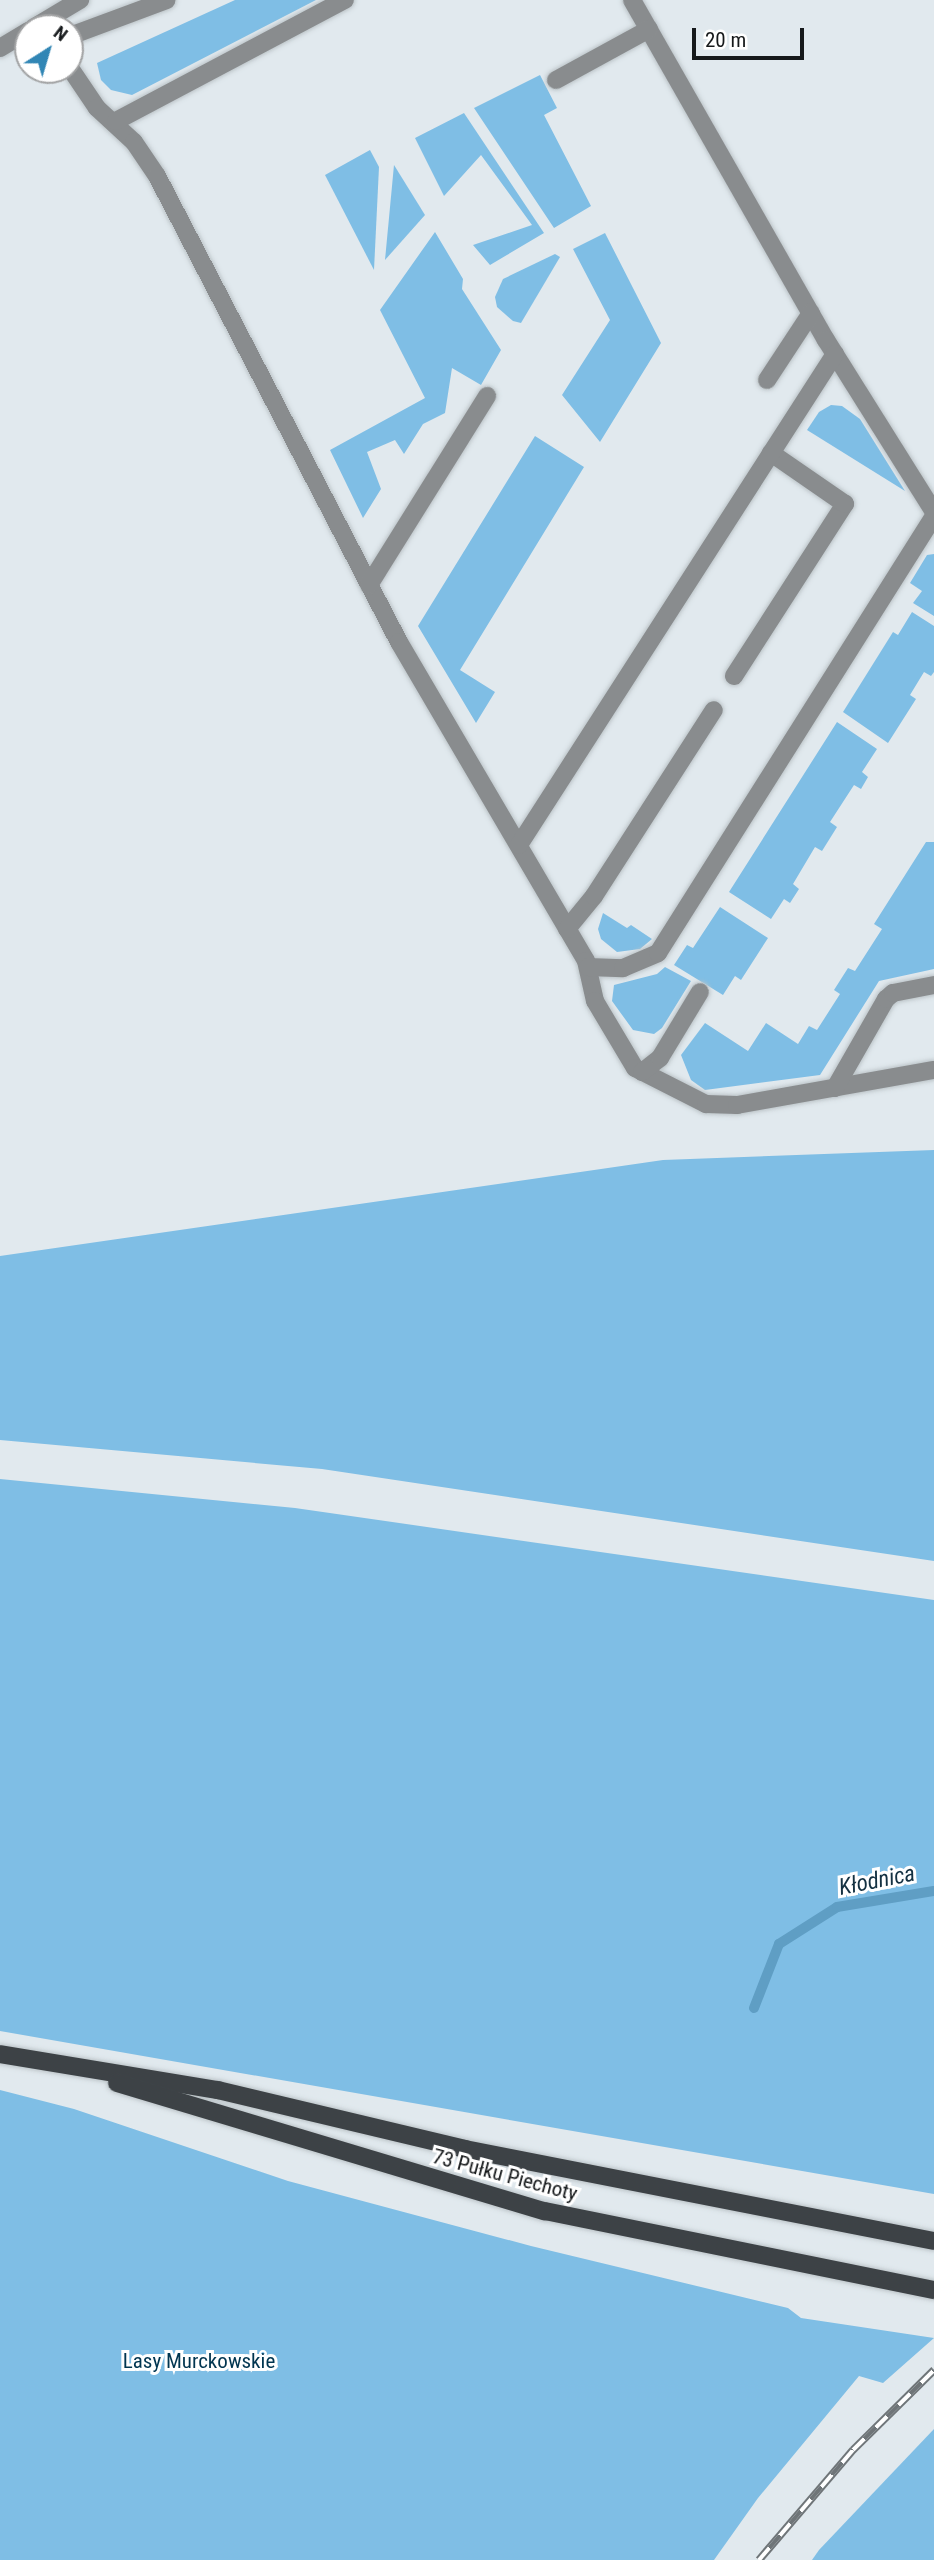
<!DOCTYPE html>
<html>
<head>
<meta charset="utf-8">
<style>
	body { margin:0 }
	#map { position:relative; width:934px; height:2560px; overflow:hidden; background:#e1e9ee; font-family:"Roboto Condensed",sans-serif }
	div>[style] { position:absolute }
	.green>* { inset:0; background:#7fbee5 }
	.stream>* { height:10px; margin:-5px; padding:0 5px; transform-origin:5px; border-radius:5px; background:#5f9ec4 }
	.roads { filter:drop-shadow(0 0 2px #bcc4c8) drop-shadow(0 0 2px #bcc4c8) }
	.service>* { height:18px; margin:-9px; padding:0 9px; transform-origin:9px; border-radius:9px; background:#898c8e }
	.tertiary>* { height:18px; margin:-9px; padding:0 9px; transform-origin:9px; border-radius:9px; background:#898c8e }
	.primary>* { height:18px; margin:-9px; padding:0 9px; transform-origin:9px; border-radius:9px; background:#3d4246 }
	.rail>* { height:8px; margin-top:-4px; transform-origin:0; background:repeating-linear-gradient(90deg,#fff 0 16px,#6f7578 0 32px); box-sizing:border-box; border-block:2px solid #6f7578 }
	span { translate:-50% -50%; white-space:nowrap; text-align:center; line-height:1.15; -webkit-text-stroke:6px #fff; paint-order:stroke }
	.street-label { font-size:21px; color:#16191b }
	.park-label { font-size:21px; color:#003550 }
	.water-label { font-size:23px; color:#143142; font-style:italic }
	.north { position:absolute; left:14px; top:14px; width:70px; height:70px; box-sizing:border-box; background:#fff; border:2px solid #a2a3a4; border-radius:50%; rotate:37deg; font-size:19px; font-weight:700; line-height:28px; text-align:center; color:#16191b }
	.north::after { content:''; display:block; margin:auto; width:24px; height:32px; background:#3186b5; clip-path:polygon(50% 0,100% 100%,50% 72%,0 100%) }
	.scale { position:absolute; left:692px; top:28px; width:112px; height:32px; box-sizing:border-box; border:4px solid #16191b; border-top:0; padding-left:9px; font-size:21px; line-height:24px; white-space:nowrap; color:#16191b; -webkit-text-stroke:5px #fff; paint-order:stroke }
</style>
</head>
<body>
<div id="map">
	<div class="green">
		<div style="clip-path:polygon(235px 0,316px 0,132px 95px,111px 90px,101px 80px,97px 63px)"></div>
		<div style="clip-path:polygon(540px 75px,557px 108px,544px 115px,591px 206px,554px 228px,474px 108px)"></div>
		<div style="clip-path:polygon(464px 113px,544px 233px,490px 265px,473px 245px,532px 225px,481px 155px,444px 196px,415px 138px)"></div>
		<div style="clip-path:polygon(370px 150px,379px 167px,374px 270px,325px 175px)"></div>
		<div style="clip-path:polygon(394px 165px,425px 215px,385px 260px)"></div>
		<div style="clip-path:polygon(435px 232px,463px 279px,462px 289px,501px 350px,481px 385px,452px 368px,445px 413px,423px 424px,404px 454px,395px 440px,367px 452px,381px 489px,363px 518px,330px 450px,425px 398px,380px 310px)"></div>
		<div style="clip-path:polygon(605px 233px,661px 343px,600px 442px,562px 395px,610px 320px,573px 249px)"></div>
		<div style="clip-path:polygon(555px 254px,560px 257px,521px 323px,513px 321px,497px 307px,495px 297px,503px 279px)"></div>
		<div style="clip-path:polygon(831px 405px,842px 406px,860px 419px,905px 491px,807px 430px,819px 412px)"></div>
		<div style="clip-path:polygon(535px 436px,584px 467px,460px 670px,495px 692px,476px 723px,418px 626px)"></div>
		<div style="clip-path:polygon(934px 554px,934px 616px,913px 603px,922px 591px,910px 583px,927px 555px)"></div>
		<div style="clip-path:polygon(912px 612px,934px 626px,934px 672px,931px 676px,924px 672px,910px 695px,916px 699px,888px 743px,843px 712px,893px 632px,898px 635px)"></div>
		<div style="clip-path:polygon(837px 722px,877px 749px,862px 772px,868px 777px,861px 789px,854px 785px,830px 822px,837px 827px,822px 851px,815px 847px,793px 884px,799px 889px,790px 903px,784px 899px,771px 919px,729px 892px)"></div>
		<div style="clip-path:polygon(926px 842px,934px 842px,934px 969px,879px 981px,820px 1075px,705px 1090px,691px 1080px,681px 1055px,705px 1023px,748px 1051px,766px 1023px,798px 1044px,809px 1026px,817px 1030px,840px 994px,834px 990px,848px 968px,855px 971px,882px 929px,874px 924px)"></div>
		<div style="clip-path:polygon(720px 907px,768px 938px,741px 980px,735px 976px,723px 995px,674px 965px,687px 945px,693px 948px)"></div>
		<div style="clip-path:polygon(603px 913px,627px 928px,631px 925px,652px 939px,640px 949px,617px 952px,601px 939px,598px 929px)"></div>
		<div style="clip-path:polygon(665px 967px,691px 981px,662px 1028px,654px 1034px,633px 1030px,612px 1001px,614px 985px,657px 974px)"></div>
		<div style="clip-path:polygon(934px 1150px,934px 1561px,322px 1469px,0 1440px,0 1256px,663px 1160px)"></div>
		<div style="clip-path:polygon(0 1479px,295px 1508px,934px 1600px,934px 2194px,0 2031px)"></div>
		<div style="clip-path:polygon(0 2090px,74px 2109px,288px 2181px,531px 2246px,788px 2308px,801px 2318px,934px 2338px,883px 2383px,859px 2376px,758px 2498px,714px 2560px,0 2560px)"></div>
		<div style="clip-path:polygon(934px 2429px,934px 2560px,812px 2560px,819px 2550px)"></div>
	</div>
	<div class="stream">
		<div style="left:754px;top:2008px;width:69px;rotate:-68.7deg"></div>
		<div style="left:779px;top:1944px;width:69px;rotate:-32.5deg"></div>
		<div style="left:837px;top:1907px;width:98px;rotate:-9.4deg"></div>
	</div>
	<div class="roads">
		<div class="service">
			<div style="left:632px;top:0;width:391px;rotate:60.3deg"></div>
			<div style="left:826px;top:340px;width:203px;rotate:57.9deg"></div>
			<div style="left:70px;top:68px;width:48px;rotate:56deg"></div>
			<div style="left:97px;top:108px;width:50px;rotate:42.6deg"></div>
			<div style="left:134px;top:142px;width:41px;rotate:55.9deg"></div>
			<div style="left:157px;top:176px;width:525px;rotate:62.56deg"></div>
			<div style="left:399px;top:642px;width:370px;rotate:59.6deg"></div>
			<div style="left:586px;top:961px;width:41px;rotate:77.3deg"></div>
			<div style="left:595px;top:1001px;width:78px;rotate:59.2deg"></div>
			<div style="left:635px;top:1068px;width:80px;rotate:26.9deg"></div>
			<div style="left:706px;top:1104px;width:31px;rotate:2deg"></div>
			<div style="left:737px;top:1105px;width:200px;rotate:-10.1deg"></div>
			<div style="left:556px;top:80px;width:106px;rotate:-28.7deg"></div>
			<div style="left:116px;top:121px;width:259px;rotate:-27.9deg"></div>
			<div style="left:767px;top:380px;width:80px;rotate:-56.7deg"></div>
			<div style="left:369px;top:585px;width:223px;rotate:-58deg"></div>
			<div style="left:734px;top:676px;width:205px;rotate:-57.2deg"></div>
			<div style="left:845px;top:504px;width:90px;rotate:-145.4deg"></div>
			<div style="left:519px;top:845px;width:584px;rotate:-57.24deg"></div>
			<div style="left:567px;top:929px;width:43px;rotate:-50.7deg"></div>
			<div style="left:594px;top:896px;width:221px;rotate:-57.2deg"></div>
			<div style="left:588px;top:967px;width:35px;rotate:2deg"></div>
			<div style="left:623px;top:968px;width:38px;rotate:-23deg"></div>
			<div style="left:658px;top:953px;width:517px;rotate:-57.72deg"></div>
			<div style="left:642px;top:1072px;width:23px;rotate:-38deg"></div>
			<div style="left:660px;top:1058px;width:77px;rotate:-58.8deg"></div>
			<div style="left:835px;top:1088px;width:103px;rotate:-60.2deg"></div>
			<div style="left:886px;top:999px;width:9px;rotate:-41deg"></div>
			<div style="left:893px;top:993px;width:42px;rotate:-11deg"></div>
		</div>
		<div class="tertiary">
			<div style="left:33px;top:28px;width:55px;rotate:-30.8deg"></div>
			<div style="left:70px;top:36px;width:103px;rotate:-20.4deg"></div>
			<div style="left:0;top:48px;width:33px;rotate:-31deg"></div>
		</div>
		<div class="primary">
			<div style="left:0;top:2054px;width:221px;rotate:9.4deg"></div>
			<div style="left:218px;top:2090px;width:254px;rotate:13.4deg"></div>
			<div style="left:465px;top:2149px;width:478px;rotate:11.1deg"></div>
			<div style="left:117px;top:2083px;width:447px;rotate:16.7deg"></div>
			<div style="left:545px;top:2211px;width:397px;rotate:11.5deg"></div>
		</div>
	</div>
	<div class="rail">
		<div style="left:759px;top:2560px;width:145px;rotate:-49.5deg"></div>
		<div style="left:853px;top:2450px;width:114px;rotate:-44.6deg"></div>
	</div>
	<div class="street-label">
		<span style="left:505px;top:2175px;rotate:15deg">73 Pułku Piechoty</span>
	</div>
	<div class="park-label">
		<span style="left:199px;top:2361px">Lasy Murckowskie</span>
	</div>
	<div class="water-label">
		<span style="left:877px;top:1881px;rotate:-11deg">Kłodnica</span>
	</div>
	<div class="north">N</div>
	<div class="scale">20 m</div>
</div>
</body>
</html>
